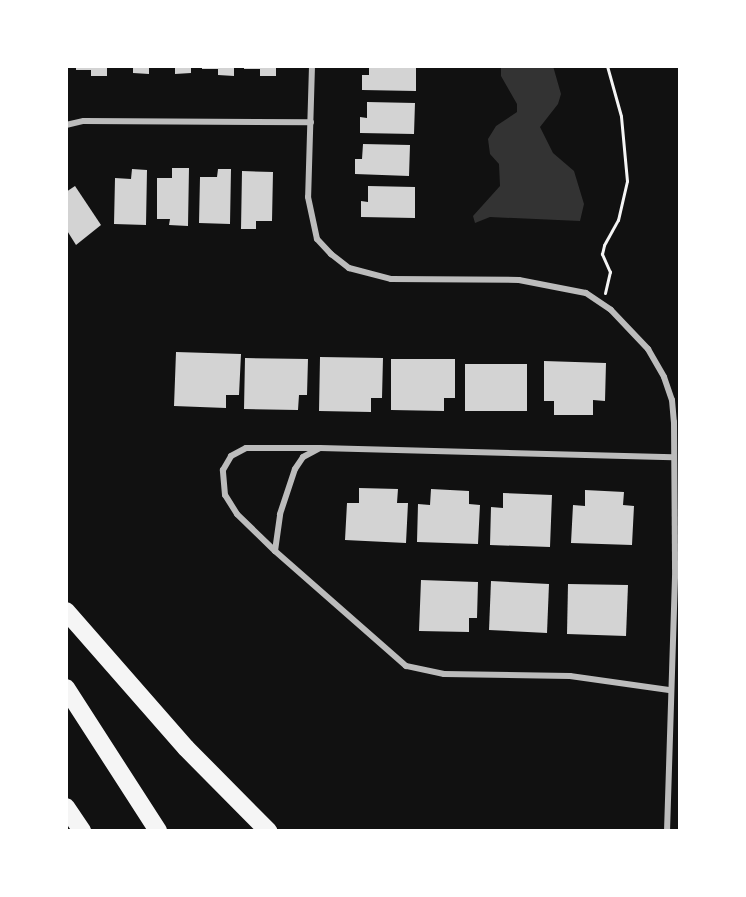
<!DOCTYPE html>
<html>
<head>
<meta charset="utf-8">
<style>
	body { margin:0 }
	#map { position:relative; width:746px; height:897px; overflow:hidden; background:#111; font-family:"Fira Sans Condensed",sans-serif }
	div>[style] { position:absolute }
	.water>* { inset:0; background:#333 }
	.building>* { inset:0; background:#d3d3d3 }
	.path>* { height:3px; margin:-1.5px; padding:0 1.5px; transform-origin:1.5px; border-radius:1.5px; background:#f5f5f5 }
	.minor>* { height:6px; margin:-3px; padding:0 3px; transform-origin:3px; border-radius:3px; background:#bcbcbc }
	.motorway>* { height:18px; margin:-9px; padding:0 9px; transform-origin:9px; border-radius:9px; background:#f5f5f5 }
	span { translate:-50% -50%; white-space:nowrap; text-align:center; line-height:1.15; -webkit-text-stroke:4.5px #fff; paint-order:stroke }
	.frame { position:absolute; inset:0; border:68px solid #fff; pointer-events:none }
</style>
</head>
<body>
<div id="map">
	<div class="water">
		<div style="clip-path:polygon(501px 66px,553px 66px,561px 94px,558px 104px,540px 127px,553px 153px,574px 171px,584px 204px,580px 221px,490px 217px,475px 223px,473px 216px,500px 186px,499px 164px,490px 154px,488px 139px,496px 126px,517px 112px,517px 104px,501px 76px)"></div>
	</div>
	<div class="building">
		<div style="clip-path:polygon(76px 66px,107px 66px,107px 76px,91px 76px,91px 70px,76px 70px)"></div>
		<div style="clip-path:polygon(133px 66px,149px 66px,149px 74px,133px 73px)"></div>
		<div style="clip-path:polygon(175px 66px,191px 66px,191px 73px,175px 74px)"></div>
		<div style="clip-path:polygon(202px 66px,234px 66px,234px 76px,218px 75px,218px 69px,202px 69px)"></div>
		<div style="clip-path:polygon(244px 66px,276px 66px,276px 76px,260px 76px,260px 69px,244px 69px)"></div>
		<div style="clip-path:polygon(369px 66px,416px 66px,416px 91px,362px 90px,362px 75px,369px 75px)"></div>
		<div style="clip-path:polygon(367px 102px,415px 103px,414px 134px,360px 133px,360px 117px,367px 118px)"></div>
		<div style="clip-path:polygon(363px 144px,410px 145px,409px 176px,355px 174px,355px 159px,362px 159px)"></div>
		<div style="clip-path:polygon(172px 168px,189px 168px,188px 226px,169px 225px,170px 219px,157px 219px,157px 178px,172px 178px)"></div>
		<div style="clip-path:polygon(132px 169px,147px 170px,146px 225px,114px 224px,115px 178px,131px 179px)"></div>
		<div style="clip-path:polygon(218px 169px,231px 169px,230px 224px,199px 223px,200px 177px,217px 177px)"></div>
		<div style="clip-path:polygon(242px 171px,273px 172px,272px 221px,256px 221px,256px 229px,241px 229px)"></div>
		<div style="clip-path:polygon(75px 186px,101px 225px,76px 245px,66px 229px,66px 192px)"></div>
		<div style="clip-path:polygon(368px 186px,415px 187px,415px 218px,361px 217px,361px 201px,368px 202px)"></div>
		<div style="clip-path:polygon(176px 352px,241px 354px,239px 395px,226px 395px,226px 408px,174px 406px)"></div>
		<div style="clip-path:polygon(320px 357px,383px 358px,382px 398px,371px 398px,371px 412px,319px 411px)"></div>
		<div style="clip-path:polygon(245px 358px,308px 359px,307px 395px,299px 395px,298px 410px,244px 409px)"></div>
		<div style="clip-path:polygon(391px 359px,455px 359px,455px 398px,444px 398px,444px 411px,391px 410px)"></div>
		<div style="clip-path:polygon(544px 361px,606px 363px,605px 401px,593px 400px,593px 415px,554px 415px,554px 401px,544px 401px)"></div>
		<div style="clip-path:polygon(465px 364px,527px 364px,527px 411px,465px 411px)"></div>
		<div style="clip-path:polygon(359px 488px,398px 489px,397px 503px,408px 503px,406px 543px,345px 540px,347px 503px,359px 503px)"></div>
		<div style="clip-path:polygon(431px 489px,469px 491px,469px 504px,480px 505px,478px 544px,417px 542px,418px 504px,430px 505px)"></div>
		<div style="clip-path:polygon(585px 490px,624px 492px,623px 505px,634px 506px,632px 545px,571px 543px,573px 505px,585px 506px)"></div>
		<div style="clip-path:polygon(503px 493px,552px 495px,550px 547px,490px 545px,491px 507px,503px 508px)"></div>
		<div style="clip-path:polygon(421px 580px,478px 582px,477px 618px,469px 618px,469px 632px,419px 631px)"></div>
		<div style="clip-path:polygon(491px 581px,549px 584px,547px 633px,489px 630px)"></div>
		<div style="clip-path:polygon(568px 584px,628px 585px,626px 636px,567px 634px)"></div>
	</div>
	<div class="path">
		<div style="left:605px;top:293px;width:22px;rotate:-77deg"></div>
		<div style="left:610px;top:272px;width:20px;rotate:-114deg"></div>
		<div style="left:602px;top:254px;width:9px;rotate:-77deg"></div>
		<div style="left:604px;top:245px;width:29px;rotate:-61deg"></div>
		<div style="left:618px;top:220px;width:40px;rotate:-77deg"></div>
		<div style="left:627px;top:181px;width:65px;rotate:-95.3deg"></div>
		<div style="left:621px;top:116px;width:52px;rotate:-105.6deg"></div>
	</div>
	<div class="minor">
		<div style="left:312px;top:66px;width:131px;rotate:91.7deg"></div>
		<div style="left:308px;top:197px;width:43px;rotate:77.9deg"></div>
		<div style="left:317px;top:239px;width:21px;rotate:47deg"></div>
		<div style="left:331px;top:254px;width:23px;rotate:38deg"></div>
		<div style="left:349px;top:268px;width:43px;rotate:14.7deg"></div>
		<div style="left:391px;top:279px;width:128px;rotate:0.4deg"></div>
		<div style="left:519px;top:280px;width:68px;rotate:11deg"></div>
		<div style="left:586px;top:293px;width:30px;rotate:34deg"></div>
		<div style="left:611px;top:310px;width:54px;rotate:46.5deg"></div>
		<div style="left:648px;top:349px;width:32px;rotate:60deg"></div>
		<div style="left:664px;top:377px;width:24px;rotate:71deg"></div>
		<div style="left:672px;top:400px;width:22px;rotate:85deg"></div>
		<div style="left:674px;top:422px;width:155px;rotate:89.6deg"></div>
		<div style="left:675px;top:577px;width:254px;rotate:91.8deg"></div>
		<div style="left:66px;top:125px;width:18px;rotate:-13deg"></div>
		<div style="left:84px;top:121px;width:227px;rotate:0.3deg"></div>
		<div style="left:275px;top:551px;width:53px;rotate:-135.8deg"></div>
		<div style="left:237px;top:514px;width:22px;rotate:-122deg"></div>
		<div style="left:225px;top:495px;width:25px;rotate:-95deg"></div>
		<div style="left:223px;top:470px;width:16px;rotate:-60deg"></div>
		<div style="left:231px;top:456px;width:17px;rotate:-28deg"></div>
		<div style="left:246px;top:448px;width:73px"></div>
		<div style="left:669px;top:690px;width:100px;rotate:-172deg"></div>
		<div style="left:570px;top:676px;width:126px;rotate:-179.1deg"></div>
		<div style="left:444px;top:674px;width:39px;rotate:-168deg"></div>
		<div style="left:406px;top:666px;width:174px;rotate:-138.7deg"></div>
		<div style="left:275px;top:551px;width:37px;rotate:-82deg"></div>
		<div style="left:280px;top:514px;width:47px;rotate:-71.6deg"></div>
		<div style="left:295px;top:469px;width:14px;rotate:-56deg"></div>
		<div style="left:303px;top:457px;width:19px;rotate:-28deg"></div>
		<div style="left:320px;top:448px;width:353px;rotate:1.5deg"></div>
	</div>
	<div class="motorway">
		<div style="left:66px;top:611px;width:182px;rotate:48.8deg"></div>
		<div style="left:186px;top:748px;width:117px;rotate:45.3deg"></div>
		<div style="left:66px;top:688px;width:170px;rotate:57.2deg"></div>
		<div style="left:66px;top:807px;width:29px;rotate:56deg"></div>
	</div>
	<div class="frame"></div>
</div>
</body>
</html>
